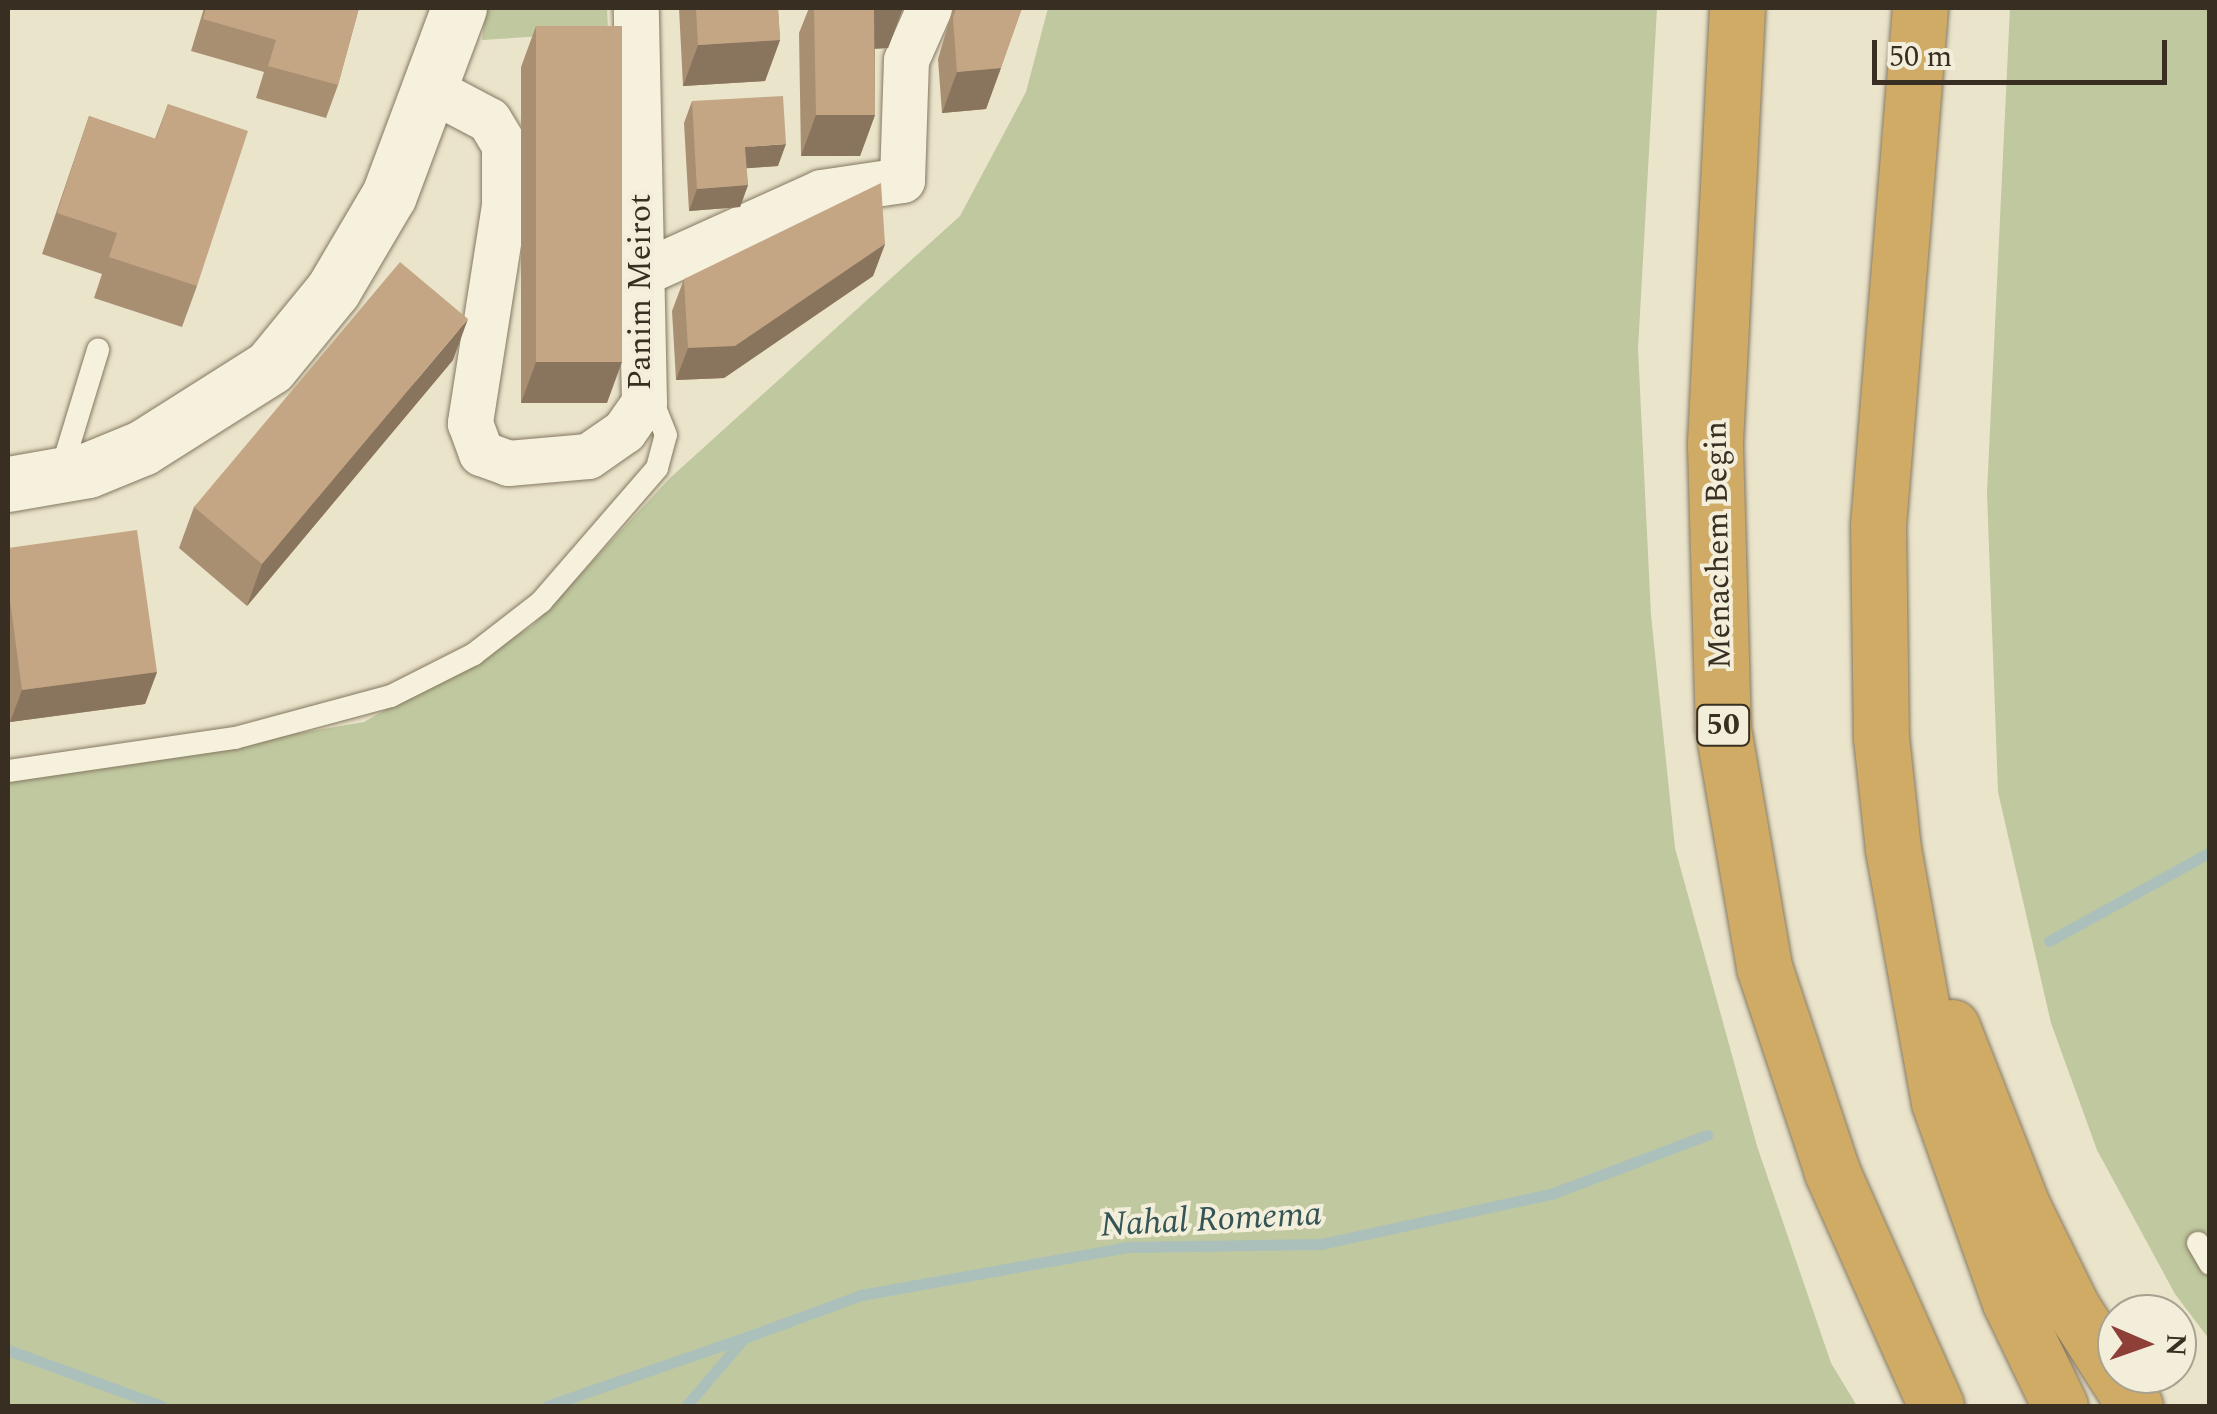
<!DOCTYPE html>
<html>
<head>
<meta charset="utf-8">
<style>
	body { margin:0 }
	#map { position:relative; width:2217px; height:1414px; overflow:hidden; background:#eae4cb; font-family:Spectral,serif }
	div>[style] { position:absolute }
	.green>* { inset:0; background:#bfc89f }
	.stream>* { height:11px; margin:-5.5px; padding:0 5.5px; transform-origin:5.5px; border-radius:5.5px; background:#abc0bb }
	.roads { filter:drop-shadow(0 0 2px #857861) drop-shadow(0 0 2px #857861) }
	.lane>* { height:22px; margin:-11px; padding:0 11px; transform-origin:11px; border-radius:11px; background:#f6f1dd }
	.street>* { height:45px; margin:-22.5px; padding:0 22.5px; transform-origin:22.5px; border-radius:22.5px; background:#f6f1dd }
	.secondary>* { height:55px; margin:-27.5px; padding:0 27.5px; transform-origin:27.5px; border-radius:27.5px; background:#f6f1dd }
	.highway>* { height:55px; margin:-27.5px; padding:0 27.5px; transform-origin:27.5px; border-radius:27.5px; background:#cfab66 }
	.wall>* { inset:0; background:#a98f72 }
	.shaded-wall>* { inset:0; background:#89745d }
	.building>* { inset:0; background:#c4a685 }
	span { translate:-50% -50%; white-space:nowrap; text-align:center; line-height:1.15; -webkit-text-stroke:8px #f3eeda; paint-order:stroke }
	.shield-label span { padding:2px 8px; background:#f3eeda; border:2px solid; border-radius:8px; -webkit-text-stroke-width:0 }
	.shield-label { font-size:30px; color:#382f22; font-weight:700 }
	.street-label { font-size:32px; color:#382f22 }
	.water-label { font-size:35px; color:#345456; font-style:italic }
	.frame { position:absolute; inset:0; border:10px solid #382f22; pointer-events:none }
	.north { position:absolute; left:2097px; top:1294px; width:100px; height:100px; box-sizing:border-box; background:#f3eeda; border:2px solid #a8a290; border-radius:50%; rotate:92deg; font-size:28px; font-weight:700; line-height:40px; text-align:center; color:#382f22 }
	.north::after { content:''; display:block; margin:auto; width:35px; height:45px; background:#8e3f37; clip-path:polygon(50% 0,100% 100%,50% 72%,0 100%) }
	.scale { position:absolute; left:1872px; top:40px; width:295px; height:45px; box-sizing:border-box; border:5px solid #382f22; border-top:0; padding-left:12px; font-size:30px; line-height:35px; white-space:nowrap; color:#382f22; -webkit-text-stroke:8px #f3eeda; paint-order:stroke }
</style>
</head>
<body>
<div id="map">
	<div class="green">
		<div style="clip-path:polygon(486px 8px,607px 8px,608px 32px,482px 40px)"></div>
		<div style="clip-path:polygon(1048px 8px,1657px 8px,1638px 349px,1651px 615px,1675px 848px,1757px 1146px,1831px 1363px,1857px 1406px,8px 1406px,8px 783px,364px 722px,531px 627px,670px 478px,960px 216px,1026px 92px)"></div>
		<div style="clip-path:polygon(2010px 8px,2209px 8px,2209px 1339px,2175px 1294px,2097px 1150px,2051px 1023px,1998px 792px,1987px 493px)"></div>
	</div>
	<div class="stream">
		<div style="left:2049px;top:941px;width:184px;rotate:-28.9deg"></div>
		<div style="left:8px;top:1350px;width:164px;rotate:20deg"></div>
		<div style="left:547px;top:1406px;width:205px;rotate:-19.1deg"></div>
		<div style="left:686px;top:1406px;width:89px;rotate:-49.5deg"></div>
		<div style="left:744px;top:1338px;width:125px;rotate:-20.2deg"></div>
		<div style="left:861px;top:1295px;width:272px;rotate:-10.2deg"></div>
		<div style="left:1129px;top:1247px;width:192px;rotate:-0.9deg"></div>
		<div style="left:1321px;top:1244px;width:235px;rotate:-12.3deg"></div>
		<div style="left:1551px;top:1194px;width:167px;rotate:-20.7deg"></div>
	</div>
	<div class="roads">
		<div class="lane">
			<div style="left:61px;top:471px;width:127px;rotate:-73deg"></div>
			<div style="left:8px;top:771px;width:229px;rotate:-8.3deg"></div>
			<div style="left:235px;top:738px;width:162px;rotate:-15.1deg"></div>
			<div style="left:391px;top:696px;width:93px;rotate:-26.8deg"></div>
			<div style="left:474px;top:654px;width:85px;rotate:-37.8deg"></div>
			<div style="left:541px;top:602px;width:177px;rotate:-49.1deg"></div>
			<div style="left:657px;top:468px;width:34px;rotate:-75deg"></div>
			<div style="left:666px;top:435px;width:29px;rotate:-112deg"></div>
			<div style="left:655px;top:408px;width:13px;rotate:-151deg"></div>
			<div style="left:2198px;top:1243px;width:24px;rotate:60deg"></div>
		</div>
		<div class="street">
			<div style="left:432px;top:90px;width:64px;rotate:27.8deg"></div>
			<div style="left:489px;top:120px;width:29px;rotate:59deg"></div>
			<div style="left:504px;top:145px;width:60px;rotate:90deg"></div>
			<div style="left:504px;top:205px;width:221px;rotate:98.9deg"></div>
			<div style="left:470px;top:423px;width:32px;rotate:70deg"></div>
			<div style="left:481px;top:453px;width:29px;rotate:20deg"></div>
			<div style="left:508px;top:463px;width:80px;rotate:-5deg"></div>
			<div style="left:588px;top:456px;width:44px;rotate:-34.8deg"></div>
			<div style="left:624px;top:431px;width:35px;rotate:-55deg"></div>
			<div style="left:644px;top:402px;width:394px;rotate:-91.2deg"></div>
			<div style="left:642px;top:273px;width:196px;rotate:-24.3deg"></div>
			<div style="left:821px;top:192px;width:82px;rotate:-8.4deg"></div>
			<div style="left:902px;top:180px;width:120px;rotate:-88.1deg"></div>
			<div style="left:906px;top:60px;width:57px;rotate:-66.1deg"></div>
		</div>
		<div class="secondary">
			<div style="left:8px;top:484px;width:81px;rotate:-9.9deg"></div>
			<div style="left:88px;top:470px;width:58px;rotate:-22.2deg"></div>
			<div style="left:142px;top:448px;width:151px;rotate:-32.3deg"></div>
			<div style="left:270px;top:367px;width:99px;rotate:-50.7deg"></div>
			<div style="left:333px;top:290px;width:110px;rotate:-59.5deg"></div>
			<div style="left:389px;top:195px;width:200px;rotate:-69.5deg"></div>
		</div>
		<div class="highway">
			<div style="left:1737px;top:8px;width:438px;rotate:92.9deg"></div>
			<div style="left:1715px;top:445px;width:284px;rotate:88.4deg"></div>
			<div style="left:1723px;top:729px;width:242px;rotate:80.2deg"></div>
			<div style="left:1764px;top:967px;width:216px;rotate:71.6deg"></div>
			<div style="left:1832px;top:1172px;width:256px;rotate:66deg"></div>
			<div style="left:1920px;top:8px;width:520px;rotate:94.64deg"></div>
			<div style="left:1878px;top:526px;width:211px;rotate:89.2deg"></div>
			<div style="left:1881px;top:737px;width:113px;rotate:83.9deg"></div>
			<div style="left:1893px;top:849px;width:257px;rotate:79.7deg"></div>
			<div style="left:1939px;top:1102px;width:212px;rotate:70.5deg"></div>
			<div style="left:2010px;top:1302px;width:115px;rotate:64.3deg"></div>
			<div style="left:1952px;top:1027px;width:192px;rotate:68.6deg"></div>
			<div style="left:2022px;top:1206px;width:115px;rotate:63.7deg"></div>
			<div style="left:2073px;top:1309px;width:115px;rotate:57.4deg"></div>
		</div>
	</div>
	<div class="wall">
		<div style="clip-path:polygon(204px 8px,359px 8px,338px 85px,326px 118px,256px 98px,264px 72px,191px 51px)"></div>
		<div style="clip-path:polygon(679px 8px,778px 8px,780px 40px,765px 81px,683px 86px)"></div>
		<div style="clip-path:polygon(809px 8px,903px 8px,888px 48px,875px 49px,875px 115px,860px 156px,801px 156px,799px 33px)"></div>
		<div style="clip-path:polygon(953px 8px,1022px 8px,986px 109px,942px 113px,938px 59px)"></div>
		<div style="clip-path:polygon(536px 26px,607px 403px,521px 403px,521px 67px)"></div>
		<div style="clip-path:polygon(692px 101px,778px 166px,746px 168px,748px 185px,740px 207px,689px 211px,684px 123px)"></div>
		<div style="clip-path:polygon(168px 104px,197px 286px,182px 327px,94px 298px,102px 274px,42px 254px,89px 116px,155px 139px)"></div>
		<div style="clip-path:polygon(885px 244px,873px 276px,724px 378px,676px 380px,672px 311px,684px 279px)"></div>
		<div style="clip-path:polygon(453px 360px,247px 606px,179px 548px,194px 507px)"></div>
		<div style="clip-path:polygon(8px 548px,157px 672px,145px 704px,10px 722px,8px 703px)"></div>
	</div>
	<div class="shaded-wall">
		<div style="clip-path:polygon(874px 8px,903px 8px,888px 48px,859px 49px)"></div>
		<div style="clip-path:polygon(780px 40px,765px 81px,683px 86px,698px 45px)"></div>
		<div style="clip-path:polygon(1001px 68px,986px 109px,942px 113px,957px 72px)"></div>
		<div style="clip-path:polygon(816px 115px,875px 115px,860px 156px,801px 156px)"></div>
		<div style="clip-path:polygon(786px 144px,778px 166px,737px 169px,745px 147px)"></div>
		<div style="clip-path:polygon(748px 185px,740px 207px,689px 211px,697px 189px)"></div>
		<div style="clip-path:polygon(885px 244px,873px 276px,724px 378px,676px 380px,688px 348px)"></div>
		<div style="clip-path:polygon(468px 319px,453px 360px,247px 606px,262px 564px)"></div>
		<div style="clip-path:polygon(536px 362px,622px 362px,607px 403px,521px 403px)"></div>
		<div style="clip-path:polygon(157px 672px,145px 704px,10px 722px,22px 690px)"></div>
	</div>
	<div class="building">
		<div style="clip-path:polygon(206px 8px,359px 8px,338px 85px,268px 66px,276px 40px,203px 19px)"></div>
		<div style="clip-path:polygon(696px 8px,778px 8px,780px 40px,698px 45px)"></div>
		<div style="clip-path:polygon(814px 8px,887px 8px,874px 8px,875px 115px,816px 115px)"></div>
		<div style="clip-path:polygon(956px 8px,1022px 8px,1001px 68px,957px 72px,953px 18px)"></div>
		<div style="clip-path:polygon(536px 26px,622px 26px,622px 362px,536px 362px)"></div>
		<div style="clip-path:polygon(783px 96px,786px 144px,745px 147px,748px 185px,697px 189px,692px 101px)"></div>
		<div style="clip-path:polygon(168px 104px,248px 131px,197px 286px,109px 257px,117px 233px,57px 213px,89px 116px,156px 139px)"></div>
		<div style="clip-path:polygon(881px 183px,885px 244px,735px 346px,688px 348px,684px 279px)"></div>
		<div style="clip-path:polygon(400px 262px,468px 319px,262px 564px,194px 507px)"></div>
		<div style="clip-path:polygon(137px 530px,157px 672px,22px 690px,8px 585px,8px 548px)"></div>
	</div>
	<div class="shield-label">
		<span style="left:1723px;top:725px">50</span>
	</div>
	<div class="street-label">
		<span style="left:641px;top:292px;rotate:-90deg">Panim Meirot</span>
		<span style="left:1719px;top:545px;rotate:-91deg">Menachem Begin</span>
	</div>
	<div class="water-label">
		<span style="left:1211px;top:1220px;rotate:-3deg">Nahal Romema</span>
	</div>
	<div class="frame"></div>
	<div class="north">N</div>
	<div class="scale">50 m</div>
</div>
</body>
</html>
